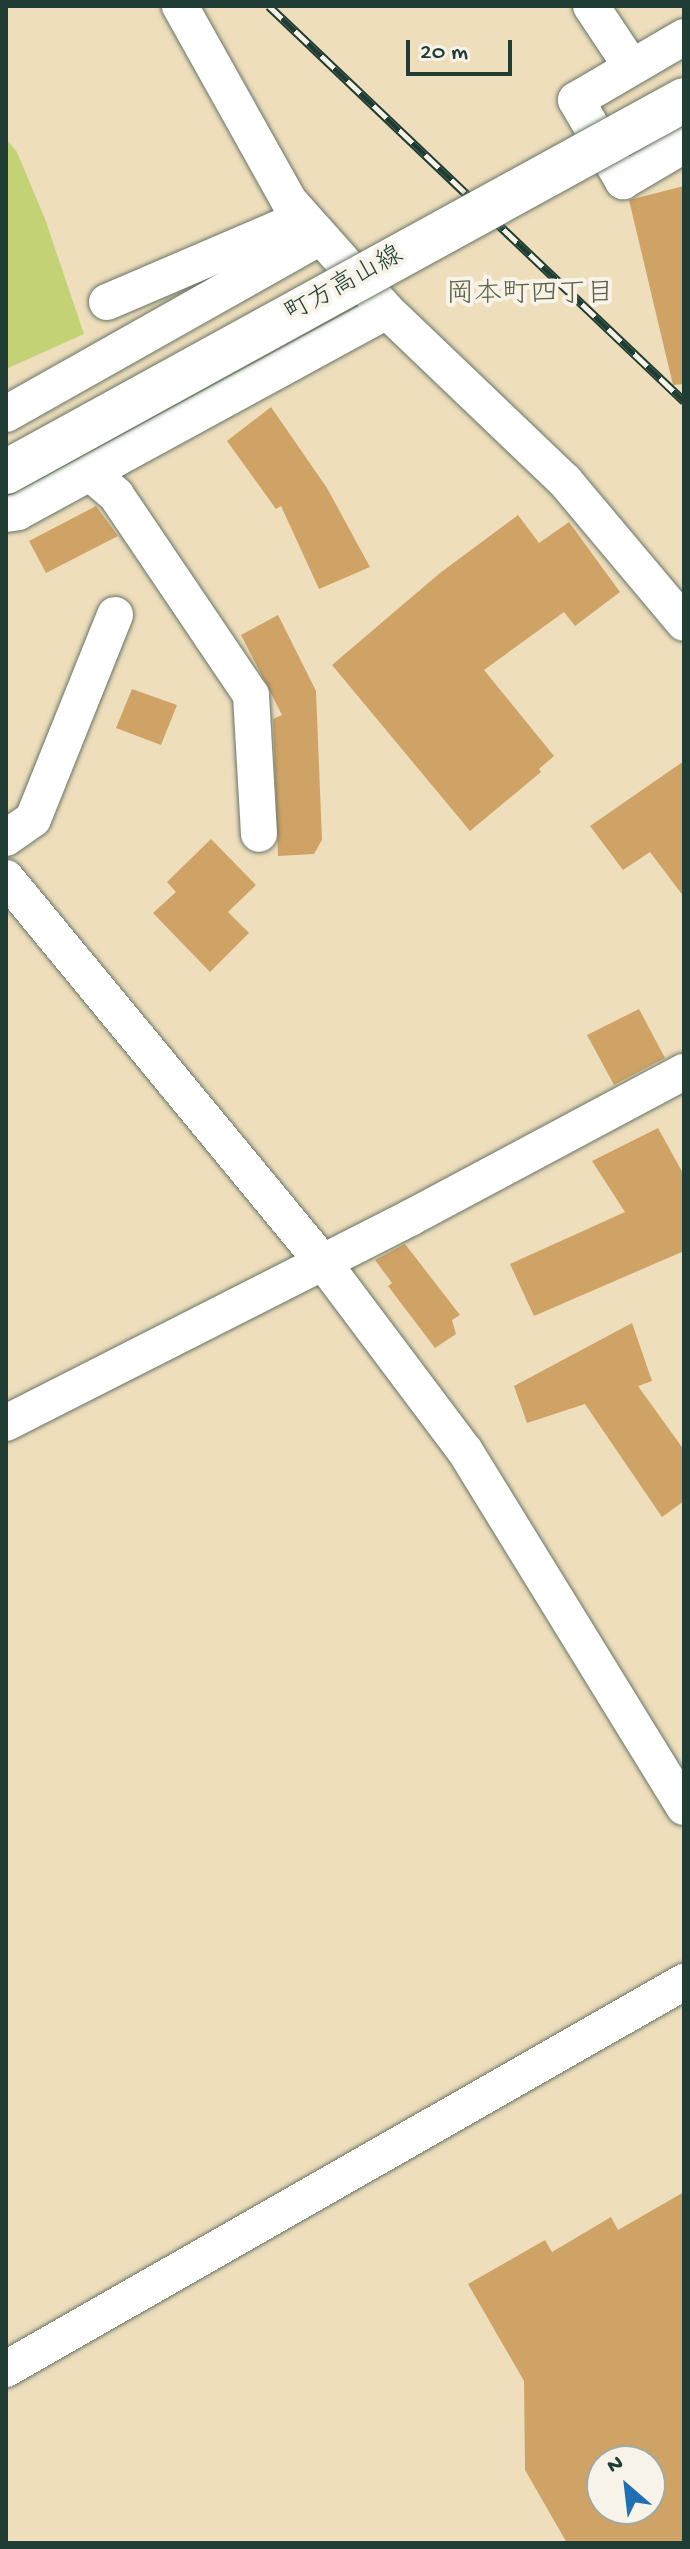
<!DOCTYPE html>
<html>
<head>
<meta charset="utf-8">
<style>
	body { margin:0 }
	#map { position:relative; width:690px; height:2549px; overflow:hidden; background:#eedebc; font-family:"Gochi Hand","Klee One",sans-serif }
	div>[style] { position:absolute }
	.green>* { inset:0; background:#c3d274 }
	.building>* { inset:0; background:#cfa366 }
	.roads { filter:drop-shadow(0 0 2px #677564) drop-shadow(0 0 2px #677564) }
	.minor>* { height:36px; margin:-18px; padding:0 18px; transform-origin:18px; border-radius:18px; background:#fff }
	.rail>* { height:9px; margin-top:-4.5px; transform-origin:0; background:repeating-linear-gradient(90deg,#f7f3e8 0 18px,#1f3d34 0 36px); box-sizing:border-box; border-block:2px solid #1f3d34 }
	.bridges { filter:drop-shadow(0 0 2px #677564) drop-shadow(0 0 2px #677564) }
	.major-bridge>* { height:44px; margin:-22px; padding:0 22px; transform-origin:22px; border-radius:22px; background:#fff }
	span { translate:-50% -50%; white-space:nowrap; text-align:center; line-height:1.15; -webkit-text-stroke:8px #f7f3e8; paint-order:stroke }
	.street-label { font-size:26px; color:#1f3d34 }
	.neighbourhood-label { font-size:28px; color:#5d6146 }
	.frame { position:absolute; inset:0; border:8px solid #1f3d34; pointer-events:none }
	.north { position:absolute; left:586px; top:2445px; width:80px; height:80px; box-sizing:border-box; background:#f7f3e8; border:2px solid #a1aaa0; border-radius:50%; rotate:332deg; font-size:22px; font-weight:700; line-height:32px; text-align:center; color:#1f3d34 }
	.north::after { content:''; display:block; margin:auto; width:28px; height:36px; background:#1f6fb2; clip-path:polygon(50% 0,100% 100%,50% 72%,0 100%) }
	.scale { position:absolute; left:406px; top:40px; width:106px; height:36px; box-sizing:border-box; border:4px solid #1f3d34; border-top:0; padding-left:10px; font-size:24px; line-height:28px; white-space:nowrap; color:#1f3d34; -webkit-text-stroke:6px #f7f3e8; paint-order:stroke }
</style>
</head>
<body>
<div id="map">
	<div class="green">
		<div style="clip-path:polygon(6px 139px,17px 152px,45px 219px,84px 334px,6px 369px)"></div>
	</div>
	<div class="building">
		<div style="clip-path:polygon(684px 186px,684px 384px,673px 385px,629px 200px)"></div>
		<div style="clip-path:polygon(271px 407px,327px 488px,370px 567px,319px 589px,281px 506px,276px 509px,227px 441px)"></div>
		<div style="clip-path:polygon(96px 506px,118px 536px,46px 573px,29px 541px)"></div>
		<div style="clip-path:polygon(518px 515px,539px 543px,569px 522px,620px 592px,575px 626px,564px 612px,484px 670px,554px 756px,539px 769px,541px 772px,470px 831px,332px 665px,440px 573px)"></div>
		<div style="clip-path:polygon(278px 615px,316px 691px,322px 840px,314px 854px,278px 856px,273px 719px,282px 715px,241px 635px)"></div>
		<div style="clip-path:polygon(132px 689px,177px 705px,161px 745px,116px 728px)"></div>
		<div style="clip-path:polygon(684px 761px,684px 897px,650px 852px,623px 870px,590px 826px)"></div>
		<div style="clip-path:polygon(211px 839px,256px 885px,228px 912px,249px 933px,210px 972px,153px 913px,176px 892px,167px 882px)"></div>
		<div style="clip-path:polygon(639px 1009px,665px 1058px,614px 1085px,587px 1035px)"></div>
		<div style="clip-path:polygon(658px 1128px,684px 1175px,684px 1251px,534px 1316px,510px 1264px,625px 1212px,592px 1161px)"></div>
		<div style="clip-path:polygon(405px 1244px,460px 1315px,452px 1320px,456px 1334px,435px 1348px,388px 1286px,392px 1283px,375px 1260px)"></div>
		<div style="clip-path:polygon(632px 1323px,652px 1381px,638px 1386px,684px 1450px,684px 1501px,662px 1517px,585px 1404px,527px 1423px,514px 1386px)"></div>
		<div style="clip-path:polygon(evenodd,684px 2192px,684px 2543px,567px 2543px,525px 2470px,524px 2381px,468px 2284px,545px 2240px,552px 2252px,611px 2217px,618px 2230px,684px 2192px,602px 2461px,650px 2461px,650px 2509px,602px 2509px,602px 2461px)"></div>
	</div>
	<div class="roads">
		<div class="minor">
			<div style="left:180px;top:6px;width:223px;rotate:60.8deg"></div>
			<div style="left:289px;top:201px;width:147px;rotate:48.3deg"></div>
			<div style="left:387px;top:311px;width:246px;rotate:43.7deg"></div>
			<div style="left:565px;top:481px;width:185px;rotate:50deg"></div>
			<div style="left:591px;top:6px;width:72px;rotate:56.3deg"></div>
			<div style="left:684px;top:37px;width:125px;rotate:149.7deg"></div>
			<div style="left:576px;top:100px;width:94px;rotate:59.9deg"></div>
			<div style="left:623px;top:181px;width:71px;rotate:-30.5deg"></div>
			<div style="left:107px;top:302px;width:213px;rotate:-23.2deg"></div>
			<div style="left:6px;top:414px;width:360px;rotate:-29.4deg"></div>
			<div style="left:90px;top:473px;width:34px;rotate:40deg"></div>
			<div style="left:116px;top:495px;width:241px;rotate:56deg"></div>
			<div style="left:251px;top:695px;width:139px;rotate:86.7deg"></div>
			<div style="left:6px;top:514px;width:12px;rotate:-9deg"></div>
			<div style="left:18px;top:512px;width:420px;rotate:-28.6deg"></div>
			<div style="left:6px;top:838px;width:33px;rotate:-35deg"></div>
			<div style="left:33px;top:819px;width:220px;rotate:-68.1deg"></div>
			<div style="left:6px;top:878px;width:498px;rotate:50.5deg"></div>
			<div style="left:323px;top:1262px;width:236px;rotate:53.1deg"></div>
			<div style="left:465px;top:1451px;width:418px;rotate:58.4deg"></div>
			<div style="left:6px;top:1423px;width:455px;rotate:-26.9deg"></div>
			<div style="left:412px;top:1217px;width:308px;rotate:-28.1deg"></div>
			<div style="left:6px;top:2369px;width:781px;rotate:-29.72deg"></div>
		</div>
	</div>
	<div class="rail">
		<div style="left:269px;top:6px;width:573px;rotate:43.59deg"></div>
	</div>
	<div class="bridges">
		<div class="major-bridge">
			<div style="left:6px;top:472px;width:773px;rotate:-28.75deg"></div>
		</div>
	</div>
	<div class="street-label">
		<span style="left:345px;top:286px;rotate:-29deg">町方高山線</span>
	</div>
	<div class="neighbourhood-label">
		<span style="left:530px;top:296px">岡本町四丁目</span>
	</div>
	<div class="frame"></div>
	<div class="north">N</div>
	<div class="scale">20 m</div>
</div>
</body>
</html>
